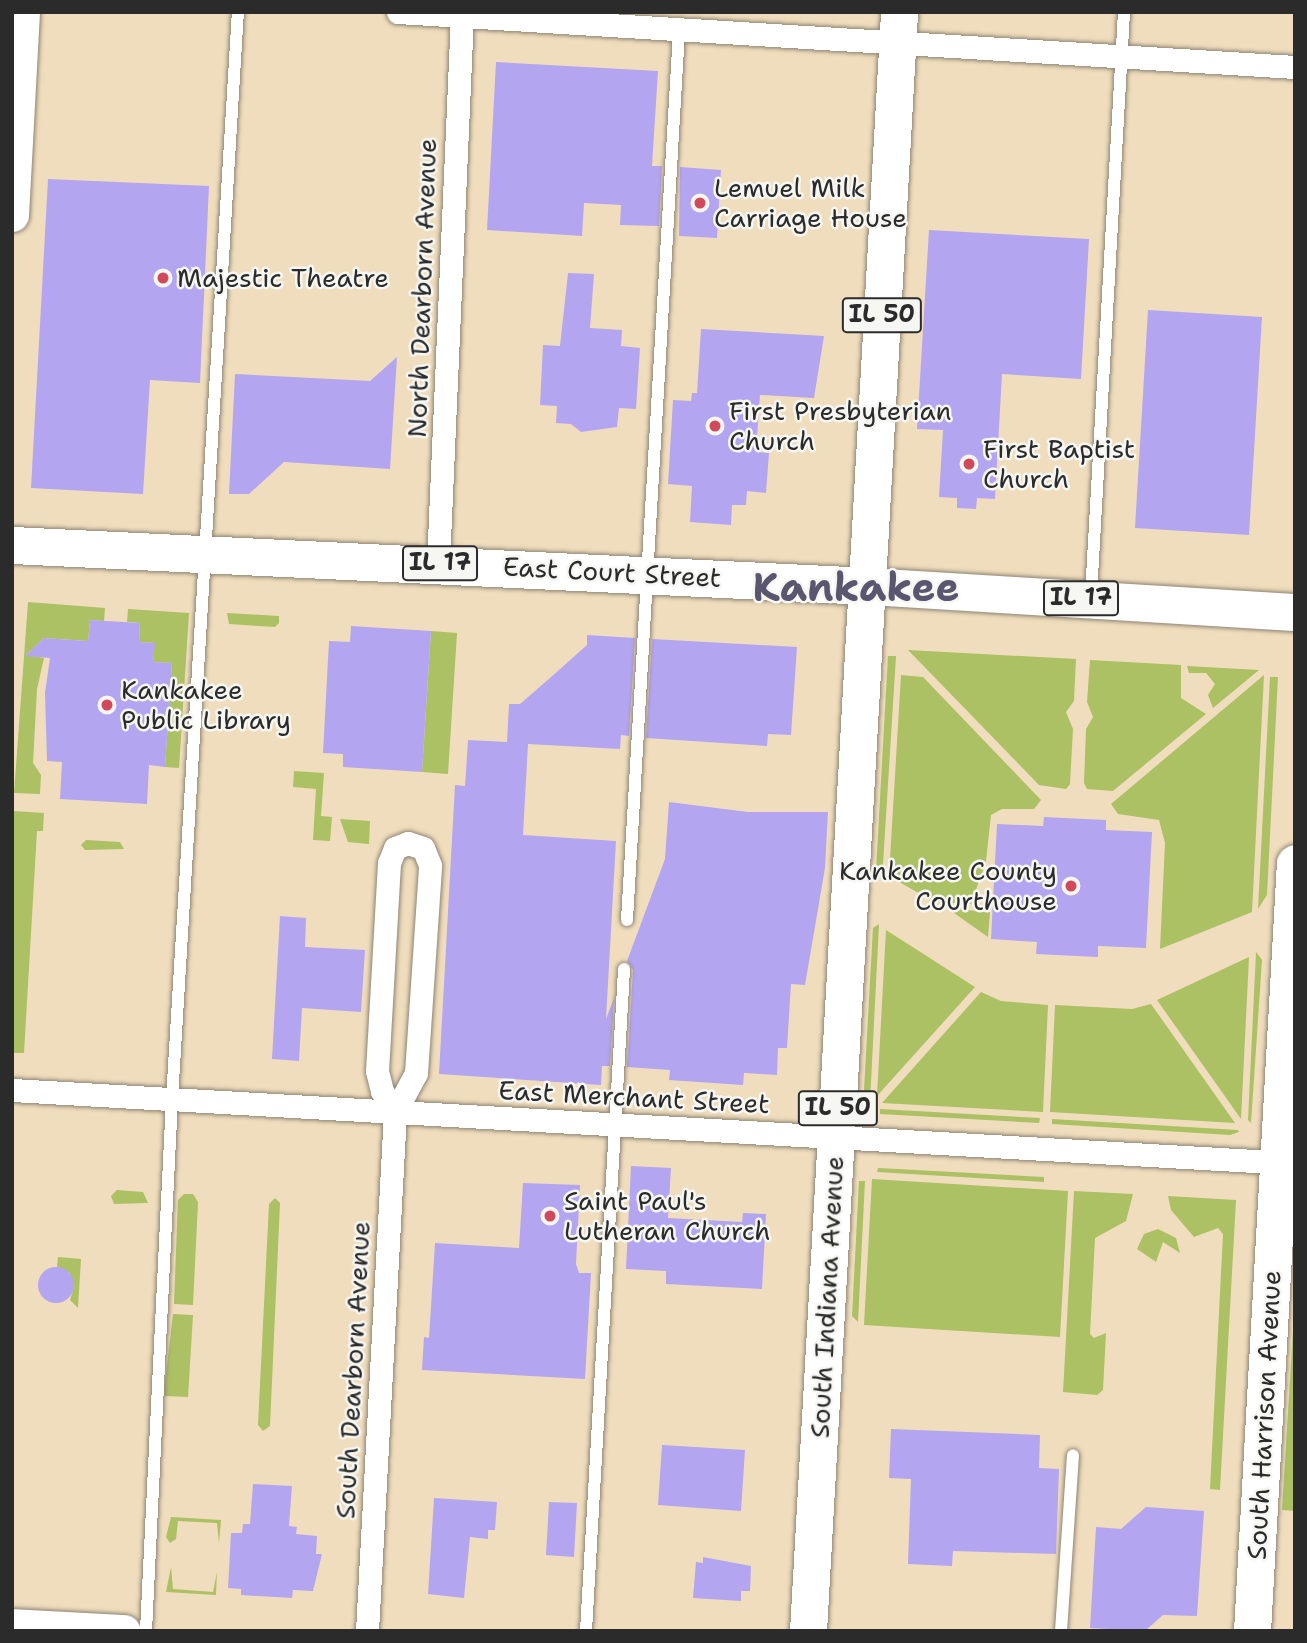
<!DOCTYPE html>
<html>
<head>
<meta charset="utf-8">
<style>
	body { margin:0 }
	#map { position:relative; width:1307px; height:1643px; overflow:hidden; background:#f0ddbd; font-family:"Shantell Sans",sans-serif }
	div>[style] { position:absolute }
	.green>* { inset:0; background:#acc064 }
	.building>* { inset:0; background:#b4a5f0 }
	.round { border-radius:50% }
	.roads { filter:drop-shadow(0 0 2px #8e8474) drop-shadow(0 0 2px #8e8474) }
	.lane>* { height:12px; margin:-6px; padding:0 6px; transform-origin:6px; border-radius:6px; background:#fff }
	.street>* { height:23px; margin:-11.5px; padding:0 11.5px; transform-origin:11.5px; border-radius:11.5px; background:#fff }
	.secondary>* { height:33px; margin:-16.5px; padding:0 16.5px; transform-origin:16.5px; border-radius:16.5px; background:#fff }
	.primary>* { height:37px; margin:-18.5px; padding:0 18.5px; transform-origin:18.5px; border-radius:18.5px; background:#fff }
	.dots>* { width:19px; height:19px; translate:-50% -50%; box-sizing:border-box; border:4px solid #f6f6f2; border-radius:50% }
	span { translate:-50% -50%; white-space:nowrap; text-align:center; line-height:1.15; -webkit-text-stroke:5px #f6f6f2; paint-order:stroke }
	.shield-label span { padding:2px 5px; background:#f6f6f2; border:2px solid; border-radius:5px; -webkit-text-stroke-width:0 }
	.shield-label { font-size:24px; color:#2b2b2b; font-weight:700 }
	.poi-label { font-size:26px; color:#2b2b2b }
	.left { translate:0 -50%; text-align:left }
	.right { translate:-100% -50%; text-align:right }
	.street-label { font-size:26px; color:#2b2b2b }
	.town-label { font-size:40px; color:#5b5670; font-weight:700 }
	.frame { position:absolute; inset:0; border:14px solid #2b2b2b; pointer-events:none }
</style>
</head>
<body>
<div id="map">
	<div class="green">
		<div style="clip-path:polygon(28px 602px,105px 608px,104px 621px,90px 620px,88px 641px,44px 638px,26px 655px,44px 658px,37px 689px,33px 763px,41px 775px,40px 794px,14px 793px)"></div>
		<div style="clip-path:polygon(128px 609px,189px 613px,179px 768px,165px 767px,172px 663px,153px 662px,154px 643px,139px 642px,140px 623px,127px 622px)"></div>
		<div style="clip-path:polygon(227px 613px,279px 616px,279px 623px,275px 627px,229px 624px)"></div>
		<div style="clip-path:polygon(431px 631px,457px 633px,448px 774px,422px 772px)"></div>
		<div style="clip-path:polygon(908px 650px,1076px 659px,1074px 701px,1066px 712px,1073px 729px,1070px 784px,1066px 789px,1039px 785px)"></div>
		<div style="clip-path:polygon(888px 656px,896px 656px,882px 880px,876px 871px)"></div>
		<div style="clip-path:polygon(1090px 660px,1181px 665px,1181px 698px,1206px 714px,1113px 791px,1087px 789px,1084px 783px,1086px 729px,1093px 717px,1087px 702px)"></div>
		<div style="clip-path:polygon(1187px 666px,1259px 670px,1213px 708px,1208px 695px,1215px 684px,1206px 673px,1189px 673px)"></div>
		<div style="clip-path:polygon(901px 675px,923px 677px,1041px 800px,1034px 809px,1002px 809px,991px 815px,986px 861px,971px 904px,934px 902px,889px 876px)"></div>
		<div style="clip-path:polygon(1264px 675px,1252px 912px,1160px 949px,1165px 843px,1159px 820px,1118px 814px,1111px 804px)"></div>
		<div style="clip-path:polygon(1270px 677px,1278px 677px,1267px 895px,1258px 909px)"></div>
		<div style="clip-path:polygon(294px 771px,324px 773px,321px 816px,332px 817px,330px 841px,313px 840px,316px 789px,293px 787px)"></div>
		<div style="clip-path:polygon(14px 811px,44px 813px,43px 831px,37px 831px,24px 1053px,12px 1053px)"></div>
		<div style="clip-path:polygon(340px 819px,370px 821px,369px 844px,348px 842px)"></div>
		<div style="clip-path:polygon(86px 840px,120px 842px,124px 849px,85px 850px,81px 845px)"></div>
		<div style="clip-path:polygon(953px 909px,990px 912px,988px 937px,954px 913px)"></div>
		<div style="clip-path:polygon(879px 924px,870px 1102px,866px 1101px,864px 1090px,873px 928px)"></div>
		<div style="clip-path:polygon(886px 930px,975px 987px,877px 1096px)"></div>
		<div style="clip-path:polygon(1256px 952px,1262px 960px,1251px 1123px,1248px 1120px)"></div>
		<div style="clip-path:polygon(1249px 957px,1241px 1119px,1157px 1000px)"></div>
		<div style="clip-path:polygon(981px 992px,1001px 1001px,1048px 1005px,1043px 1112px,882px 1103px)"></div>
		<div style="clip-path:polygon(1151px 1004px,1235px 1123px,1050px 1112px,1055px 1005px,1132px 1009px)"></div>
		<div style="clip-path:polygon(880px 1109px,1040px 1118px,1039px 1123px,880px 1114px)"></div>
		<div style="clip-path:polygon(1052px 1119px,1238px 1130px,1239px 1132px,1230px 1135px,1052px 1124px)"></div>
		<div style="clip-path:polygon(878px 1168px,1044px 1177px,1044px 1182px,877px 1172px)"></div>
		<div style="clip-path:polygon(872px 1179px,1068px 1191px,1060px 1337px,864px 1325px)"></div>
		<div style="clip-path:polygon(859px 1181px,865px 1181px,858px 1322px,852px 1316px)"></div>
		<div style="clip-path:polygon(117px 1190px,143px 1192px,148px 1203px,114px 1204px,111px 1196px)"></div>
		<div style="clip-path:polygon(1074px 1191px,1133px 1194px,1126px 1221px,1095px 1238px,1090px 1334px,1094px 1338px,1106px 1333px,1103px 1390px,1097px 1395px,1063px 1392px)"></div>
		<div style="clip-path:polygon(184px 1194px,193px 1194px,198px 1202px,193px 1305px,174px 1304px,178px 1200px)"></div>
		<div style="clip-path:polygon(1168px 1196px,1236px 1200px,1220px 1490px,1210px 1489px,1223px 1234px,1218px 1228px,1194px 1237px,1171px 1210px)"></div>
		<div style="clip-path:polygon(275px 1198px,280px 1203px,270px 1426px,263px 1431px,258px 1425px,269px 1204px)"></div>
		<div style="clip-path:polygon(1158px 1229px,1176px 1238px,1180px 1253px,1163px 1242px,1156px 1262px,1137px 1249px,1144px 1234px)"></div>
		<div style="clip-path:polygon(58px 1257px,81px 1259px,78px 1308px,70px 1300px,74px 1287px,70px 1273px,57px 1267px)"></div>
		<div style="clip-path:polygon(173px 1314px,193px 1315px,188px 1397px,165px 1396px,164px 1391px)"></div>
		<div style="clip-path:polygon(1294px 1314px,1295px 1314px,1295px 1511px,1282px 1510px)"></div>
		<div style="clip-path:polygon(171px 1517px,221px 1520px,219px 1543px,217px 1523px,178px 1521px,176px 1539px,170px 1543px,166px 1537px)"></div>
		<div style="clip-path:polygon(171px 1567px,173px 1589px,213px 1592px,217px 1572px,216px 1595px,166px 1592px)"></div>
	</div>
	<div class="building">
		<div style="clip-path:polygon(496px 62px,658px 71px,652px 166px,662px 166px,659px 226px,620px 225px,621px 205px,584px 203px,582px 236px,487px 230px)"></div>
		<div style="clip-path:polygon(680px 167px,721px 170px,717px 238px,679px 236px)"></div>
		<div style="clip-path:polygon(48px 179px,209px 186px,200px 383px,150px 380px,143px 494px,31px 488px)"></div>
		<div style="clip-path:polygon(929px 230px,1089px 239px,1081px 379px,1002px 374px,995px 499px,977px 498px,976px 509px,957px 508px,957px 498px,939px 497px,943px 430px,917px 429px)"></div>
		<div style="clip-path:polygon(568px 273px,594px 274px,590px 328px,622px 330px,621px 346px,640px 348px,636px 409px,619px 408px,617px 427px,581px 432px,571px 424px,556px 423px,557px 406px,540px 405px,543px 345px,560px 346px)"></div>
		<div style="clip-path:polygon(1148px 310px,1262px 317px,1249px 535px,1135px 528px)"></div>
		<div style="clip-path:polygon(701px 329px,824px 336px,814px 398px,760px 395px,756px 452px,769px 453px,766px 493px,747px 491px,746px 505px,732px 505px,731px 525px,690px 522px,692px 486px,668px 484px,673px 400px,691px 401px,692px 393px,697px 393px)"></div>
		<div style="clip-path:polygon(397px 357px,390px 469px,284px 462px,249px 494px,229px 494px,235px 374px,370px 381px)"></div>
		<div style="clip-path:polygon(90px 620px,140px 623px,139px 642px,155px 643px,153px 662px,172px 663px,165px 767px,149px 765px,147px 804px,60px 799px,62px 762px,47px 761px,45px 693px,50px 658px,25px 656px,44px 638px,88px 641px)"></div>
		<div style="clip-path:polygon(351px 626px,431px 631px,422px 772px,343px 767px,343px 754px,323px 753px,329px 641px,350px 642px)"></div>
		<div style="clip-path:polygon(587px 635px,635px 638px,629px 736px,621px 735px,620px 749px,528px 744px,523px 835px,616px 841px,606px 1019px,614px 998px,610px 1066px,602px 1066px,601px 1085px,439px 1074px,455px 785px,465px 786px,468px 740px,507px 742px,509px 704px,520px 704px,550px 678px,587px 645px)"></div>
		<div style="clip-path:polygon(652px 639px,797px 647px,791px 735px,768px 734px,767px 746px,646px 738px)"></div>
		<div style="clip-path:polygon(669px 802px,748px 812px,828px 812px,825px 868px,805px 985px,791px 984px,787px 1048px,778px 1048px,777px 1075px,744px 1073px,743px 1085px,669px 1080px,670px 1070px,627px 1067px,633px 970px,627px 961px,665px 859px)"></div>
		<div style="clip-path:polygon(1044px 817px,1106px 820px,1106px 830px,1152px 832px,1146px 948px,1098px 946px,1098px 957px,1036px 954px,1037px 942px,991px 939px,997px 824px,1043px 826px)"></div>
		<div style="clip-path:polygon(280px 916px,306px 918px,305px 947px,365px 950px,361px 1012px,302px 1008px,299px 1061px,272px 1059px)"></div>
		<div style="clip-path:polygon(631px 1166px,671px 1168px,668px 1218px,742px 1222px,743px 1213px,766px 1214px,762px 1289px,666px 1284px,666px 1271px,626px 1269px)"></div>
		<div style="clip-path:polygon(523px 1183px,580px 1185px,576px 1264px,579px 1273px,591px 1273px,585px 1379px,422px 1370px,424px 1337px,429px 1338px,435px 1243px,519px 1248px)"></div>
		<div class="round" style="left:38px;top:1267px;width:36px;height:36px"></div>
		<div style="clip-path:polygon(891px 1429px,1040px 1435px,1039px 1468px,1059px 1469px,1056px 1554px,953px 1551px,952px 1566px,908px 1564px,911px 1479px,889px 1478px)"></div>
		<div style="clip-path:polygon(662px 1445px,745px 1450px,741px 1511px,658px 1505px)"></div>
		<div style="clip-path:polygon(253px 1484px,292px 1486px,289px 1526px,297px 1527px,296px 1534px,317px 1536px,316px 1554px,322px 1554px,313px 1591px,293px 1590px,292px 1598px,241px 1595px,241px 1589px,228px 1588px,231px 1533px,242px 1533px,243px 1524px,250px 1524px)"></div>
		<div style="clip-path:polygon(434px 1498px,497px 1502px,495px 1530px,488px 1530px,488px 1539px,470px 1537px,464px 1598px,428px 1594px)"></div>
		<div style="clip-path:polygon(549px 1502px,577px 1503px,574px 1557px,546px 1555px)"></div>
		<div style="clip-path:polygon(1146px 1507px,1204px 1511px,1197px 1616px,1163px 1615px,1145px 1631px,1090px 1628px,1096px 1527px,1121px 1529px)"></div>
		<div style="clip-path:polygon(703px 1557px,751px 1566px,750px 1591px,741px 1591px,741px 1601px,693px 1598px,696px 1562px,703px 1563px)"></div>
	</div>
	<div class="roads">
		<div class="lane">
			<div style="left:1091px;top:595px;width:584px;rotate:-86.76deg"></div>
			<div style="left:627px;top:920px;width:891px;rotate:-86.65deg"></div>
			<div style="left:146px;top:1631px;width:533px;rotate:-87.2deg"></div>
			<div style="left:172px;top:1099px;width:1089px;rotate:-86.53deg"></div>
			<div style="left:586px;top:1631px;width:663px;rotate:-86.71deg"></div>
			<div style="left:1061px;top:1631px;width:176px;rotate:-86.1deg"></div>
		</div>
		<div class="street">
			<div style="left:398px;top:12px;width:899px;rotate:3.51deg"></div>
			<div style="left:438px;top:563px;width:548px;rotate:-87.49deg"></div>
			<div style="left:12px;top:1090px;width:1281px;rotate:3.27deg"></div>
			<div style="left:367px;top:1631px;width:520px;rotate:-86.91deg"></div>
			<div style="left:395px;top:1112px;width:44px;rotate:-61.7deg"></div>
			<div style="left:416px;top:1073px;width:208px;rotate:-86.1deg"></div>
			<div style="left:430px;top:865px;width:18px;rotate:-112deg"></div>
			<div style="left:423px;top:848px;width:16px;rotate:-162deg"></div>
			<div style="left:408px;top:843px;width:14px;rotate:159deg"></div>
			<div style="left:395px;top:848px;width:16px;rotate:112deg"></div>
			<div style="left:389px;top:863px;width:208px;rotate:93.3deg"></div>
			<div style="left:377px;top:1071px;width:21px;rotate:76deg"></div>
			<div style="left:382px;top:1091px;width:25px;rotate:58deg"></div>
		</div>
		<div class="secondary">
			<div style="left:12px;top:215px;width:203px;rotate:-86.9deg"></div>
			<div style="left:12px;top:1625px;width:112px;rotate:3.1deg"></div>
		</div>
		<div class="primary">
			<div style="left:12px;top:545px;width:857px;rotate:2.74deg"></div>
			<div style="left:868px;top:586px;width:428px;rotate:3.5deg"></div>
			<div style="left:808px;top:1631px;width:1622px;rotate:-86.78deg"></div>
			<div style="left:1252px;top:1631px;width:769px;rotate:-86.8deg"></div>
		</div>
	</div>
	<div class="dots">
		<div style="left:700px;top:203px;background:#d1495b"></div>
		<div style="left:163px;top:278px;background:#d1495b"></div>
		<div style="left:715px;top:426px;background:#d1495b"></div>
		<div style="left:969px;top:464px;background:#d1495b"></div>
		<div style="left:107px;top:705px;background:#d1495b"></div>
		<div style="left:1071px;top:886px;background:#d1495b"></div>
		<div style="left:550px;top:1216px;background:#d1495b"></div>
	</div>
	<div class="shield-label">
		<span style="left:882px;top:315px">IL 50</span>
		<span style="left:440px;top:563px">IL 17</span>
		<span style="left:1081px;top:598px">IL 17</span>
		<span style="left:838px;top:1108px">IL 50</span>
	</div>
	<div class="poi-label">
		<span class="left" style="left:714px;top:203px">Lemuel Milk<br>Carriage House</span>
		<span class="left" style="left:177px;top:278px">Majestic Theatre</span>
		<span class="left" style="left:729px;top:426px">First Presbyterian<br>Church</span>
		<span class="left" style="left:983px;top:464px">First Baptist<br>Church</span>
		<span class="left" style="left:121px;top:705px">Kankakee<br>Public Library</span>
		<span class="right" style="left:1057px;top:886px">Kankakee County<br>Courthouse</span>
		<span class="left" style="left:564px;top:1216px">Saint Paul's<br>Lutheran Church</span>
	</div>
	<div class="street-label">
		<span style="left:422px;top:288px;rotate:-88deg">North Dearborn Avenue</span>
		<span style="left:612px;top:572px;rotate:3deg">East Court Street</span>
		<span style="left:634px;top:1097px;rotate:3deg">East Merchant Street</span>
		<span style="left:827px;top:1297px;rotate:-87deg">South Indiana Avenue</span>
		<span style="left:353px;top:1370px;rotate:-87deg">South Dearborn Avenue</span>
		<span style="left:1264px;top:1415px;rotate:-87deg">South Harrison Avenue</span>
	</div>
	<div class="town-label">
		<span style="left:856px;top:587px">Kankakee</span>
	</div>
	<div class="frame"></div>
</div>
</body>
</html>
